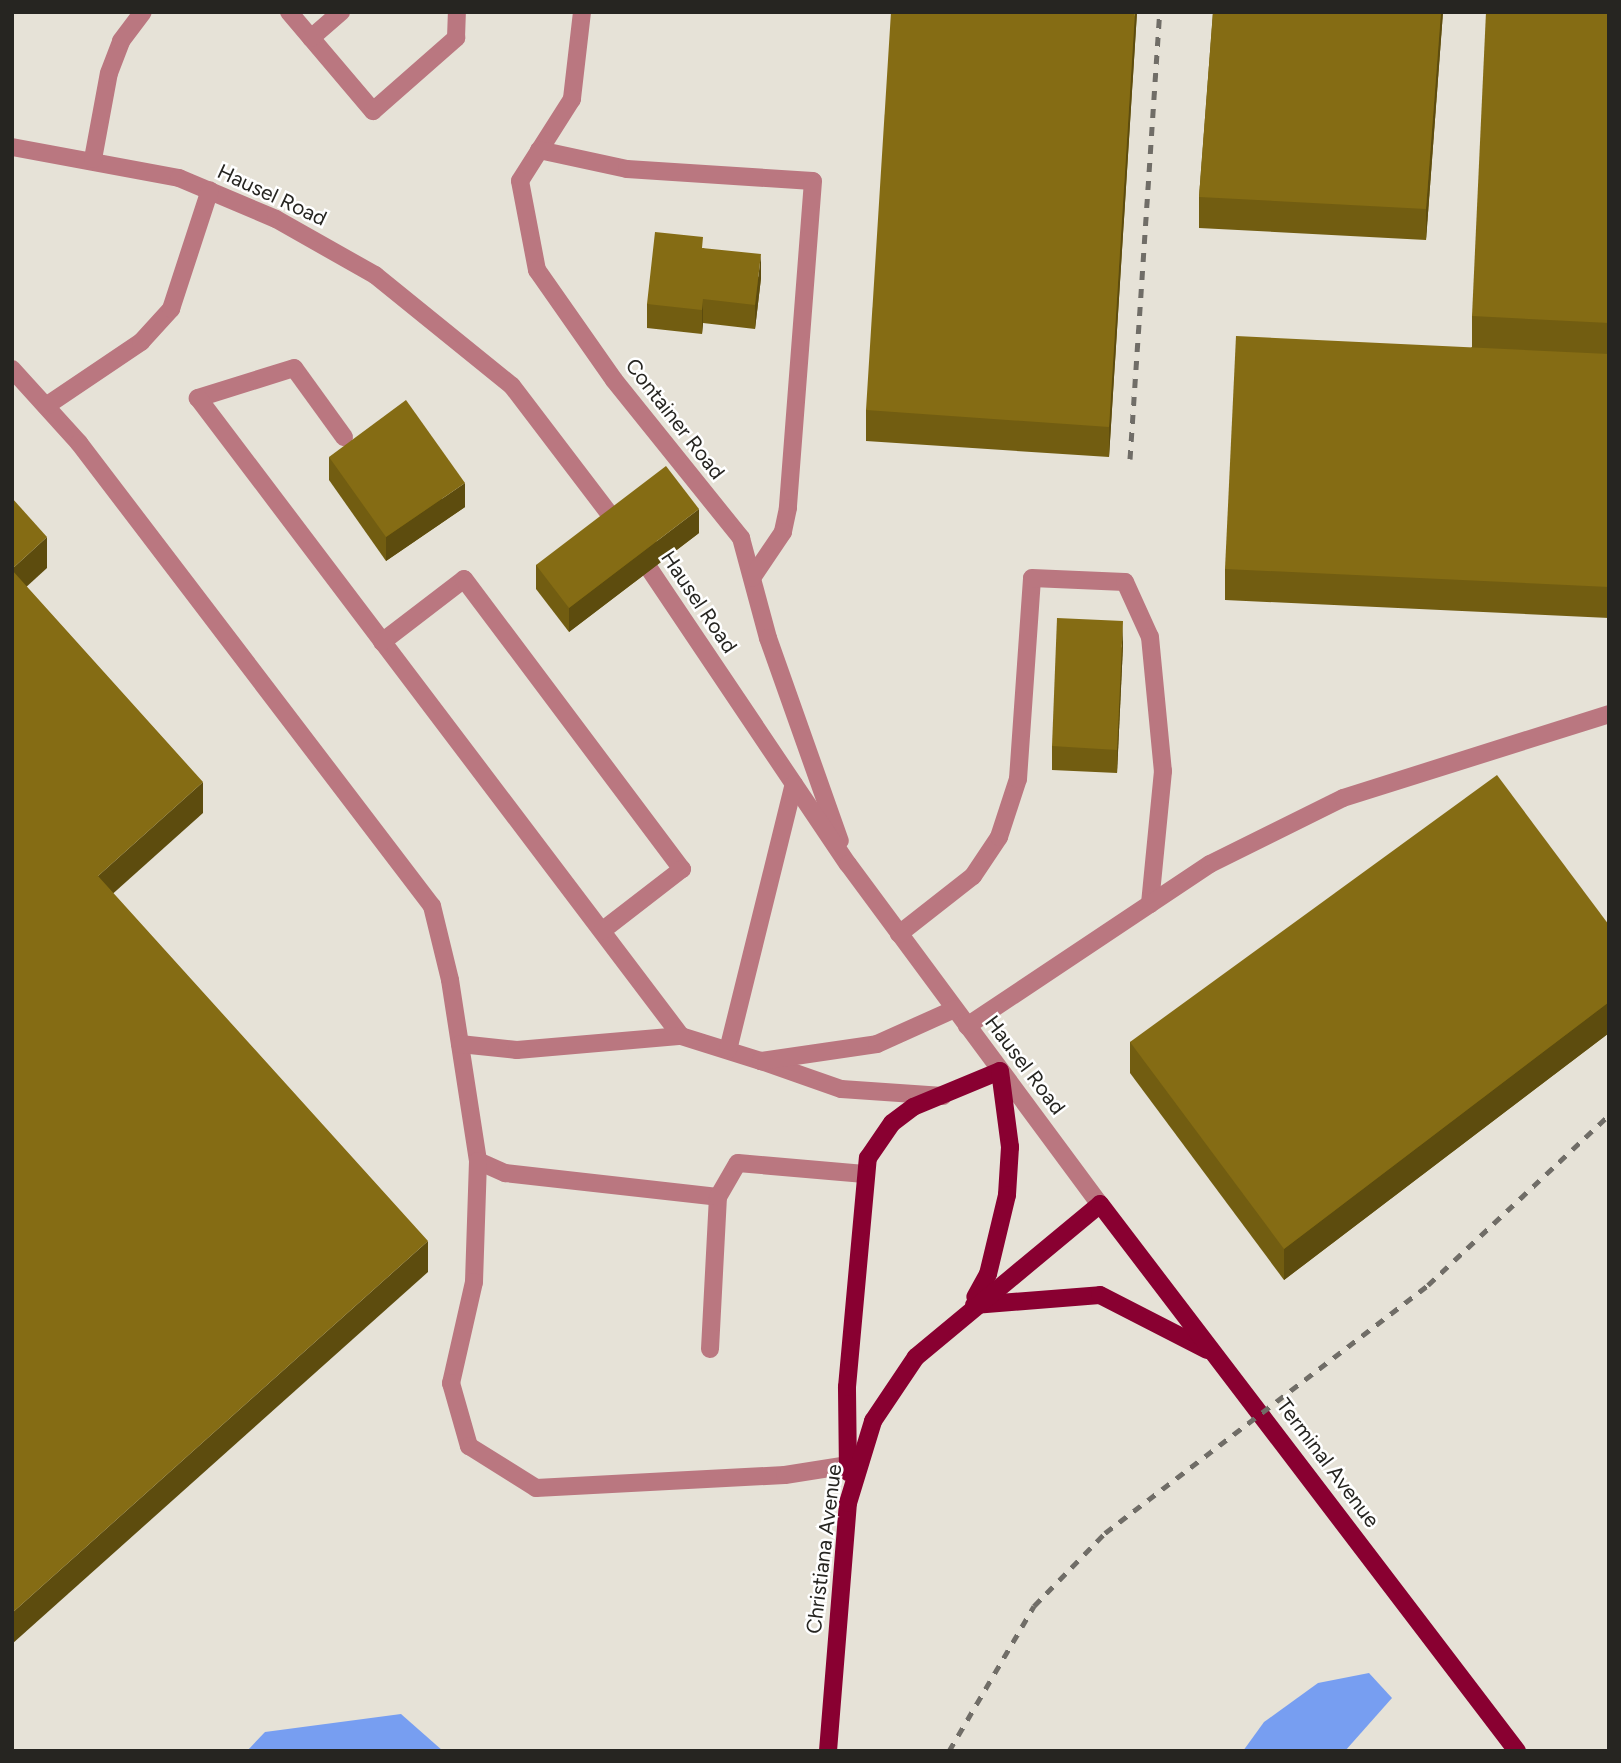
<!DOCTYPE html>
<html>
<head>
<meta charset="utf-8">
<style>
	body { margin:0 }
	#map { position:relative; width:1621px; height:1763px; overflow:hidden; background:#e6e2d7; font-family:Figtree,sans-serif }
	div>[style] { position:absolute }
	.water>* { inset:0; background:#779ef1 }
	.minor>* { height:18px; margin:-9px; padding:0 9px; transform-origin:9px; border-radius:9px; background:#ba7780 }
	.major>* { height:18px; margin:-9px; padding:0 9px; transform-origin:9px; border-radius:9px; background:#890031 }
	.rail>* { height:5px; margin-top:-2.5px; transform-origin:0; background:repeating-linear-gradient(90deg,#706d67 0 9px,transparent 0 18px) }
	.wall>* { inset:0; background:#725d11 }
	.shaded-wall>* { inset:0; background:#5d4c0e }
	.building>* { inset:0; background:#856c14 }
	span { translate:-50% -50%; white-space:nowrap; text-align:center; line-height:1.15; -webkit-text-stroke:5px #fff; paint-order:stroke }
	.street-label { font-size:21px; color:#262521 }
	.frame { position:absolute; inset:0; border:14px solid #262521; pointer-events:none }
</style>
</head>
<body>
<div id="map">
	<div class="water">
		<div style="clip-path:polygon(1369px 1673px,1392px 1698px,1345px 1751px,1243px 1751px,1264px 1722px,1318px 1683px)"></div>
		<div style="clip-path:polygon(401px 1714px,443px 1751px,247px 1751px,265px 1732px)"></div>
	</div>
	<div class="minor">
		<div style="left:289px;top:12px;width:130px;rotate:49.7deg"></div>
		<div style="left:373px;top:111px;width:111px;rotate:-41.3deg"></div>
		<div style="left:456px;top:38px;width:26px;rotate:-88deg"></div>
		<div style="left:582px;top:12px;width:88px;rotate:96.6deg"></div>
		<div style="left:572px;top:99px;width:97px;rotate:122.4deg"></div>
		<div style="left:520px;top:181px;width:91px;rotate:79.2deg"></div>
		<div style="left:537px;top:270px;width:134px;rotate:55deg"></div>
		<div style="left:614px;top:380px;width:203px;rotate:51.2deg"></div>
		<div style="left:741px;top:538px;width:104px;rotate:74.9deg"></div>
		<div style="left:768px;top:638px;width:215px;rotate:70.5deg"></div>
		<div style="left:311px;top:38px;width:40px;rotate:-41deg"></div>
		<div style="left:12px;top:147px;width:170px;rotate:10.5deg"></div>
		<div style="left:179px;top:178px;width:105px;rotate:22.9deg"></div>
		<div style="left:276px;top:219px;width:114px;rotate:29.5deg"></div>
		<div style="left:375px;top:275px;width:176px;rotate:39deg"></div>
		<div style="left:512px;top:386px;width:180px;rotate:52.7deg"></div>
		<div style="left:539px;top:150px;width:90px;rotate:12.2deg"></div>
		<div style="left:627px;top:169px;width:186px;rotate:3.7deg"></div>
		<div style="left:813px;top:181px;width:328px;rotate:94.4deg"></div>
		<div style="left:788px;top:508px;width:25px;rotate:102deg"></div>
		<div style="left:783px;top:532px;width:55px;rotate:124deg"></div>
		<div style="left:93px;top:159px;width:87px;rotate:-79.5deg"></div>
		<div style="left:109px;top:73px;width:34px;rotate:-69deg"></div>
		<div style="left:121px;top:41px;width:36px;rotate:-53deg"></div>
		<div style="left:12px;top:369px;width:100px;rotate:47.8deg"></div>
		<div style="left:79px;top:443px;width:582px;rotate:52.68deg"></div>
		<div style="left:432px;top:906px;width:76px;rotate:76.3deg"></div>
		<div style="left:450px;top:980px;width:183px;rotate:81.2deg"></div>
		<div style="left:478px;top:1161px;width:30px;rotate:24deg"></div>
		<div style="left:505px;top:1173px;width:214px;rotate:6.4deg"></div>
		<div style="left:46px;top:406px;width:115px;rotate:-34deg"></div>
		<div style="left:141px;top:342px;width:45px;rotate:-47.7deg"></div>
		<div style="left:171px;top:309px;width:125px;rotate:-71.9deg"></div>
		<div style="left:344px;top:437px;width:85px;rotate:-125.9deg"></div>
		<div style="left:294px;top:368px;width:101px;rotate:162.6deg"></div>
		<div style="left:198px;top:398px;width:800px;rotate:52.87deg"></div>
		<div style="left:681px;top:1036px;width:84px;rotate:17.4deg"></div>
		<div style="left:638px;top:552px;width:376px;rotate:56.1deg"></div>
		<div style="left:848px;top:864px;width:423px;rotate:53.5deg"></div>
		<div style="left:382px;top:642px;width:103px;rotate:-37.5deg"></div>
		<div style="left:464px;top:579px;width:363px;rotate:53.1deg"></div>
		<div style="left:682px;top:869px;width:100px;rotate:142.3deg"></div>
		<div style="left:899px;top:934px;width:94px;rotate:-38.1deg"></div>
		<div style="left:973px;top:876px;width:47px;rotate:-56.3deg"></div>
		<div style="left:999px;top:837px;width:61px;rotate:-71.9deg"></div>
		<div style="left:1018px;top:779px;width:201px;rotate:-86deg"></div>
		<div style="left:1032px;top:578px;width:93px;rotate:2.5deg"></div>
		<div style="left:1125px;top:582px;width:60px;rotate:65.6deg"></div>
		<div style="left:1150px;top:637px;width:135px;rotate:84.5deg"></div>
		<div style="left:1163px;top:771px;width:134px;rotate:95.6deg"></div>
		<div style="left:967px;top:1026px;width:292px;rotate:-33.7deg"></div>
		<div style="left:1210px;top:864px;width:148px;rotate:-26.4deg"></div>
		<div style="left:1343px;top:798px;width:279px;rotate:-17.5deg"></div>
		<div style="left:460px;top:1044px;width:57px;rotate:6deg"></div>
		<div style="left:517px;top:1050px;width:165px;rotate:-4.9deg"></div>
		<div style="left:728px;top:1050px;width:274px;rotate:-76.1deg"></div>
		<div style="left:943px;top:1096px;width:102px;rotate:-176.1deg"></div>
		<div style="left:841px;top:1089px;width:85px;rotate:-160.7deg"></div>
		<div style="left:761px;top:1061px;width:117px;rotate:-8.3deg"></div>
		<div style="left:877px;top:1044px;width:85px;rotate:-24.2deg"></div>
		<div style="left:478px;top:1161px;width:121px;rotate:91.9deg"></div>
		<div style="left:474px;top:1282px;width:104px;rotate:102.8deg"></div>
		<div style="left:451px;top:1383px;width:66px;rotate:74.1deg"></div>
		<div style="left:469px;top:1446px;width:79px;rotate:32.1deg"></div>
		<div style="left:536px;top:1488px;width:249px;rotate:-3deg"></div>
		<div style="left:785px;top:1475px;width:64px;rotate:-9deg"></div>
		<div style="left:710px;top:1349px;width:152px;rotate:-87deg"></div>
		<div style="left:718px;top:1197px;width:39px;rotate:-60deg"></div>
		<div style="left:738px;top:1163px;width:127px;rotate:5deg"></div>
	</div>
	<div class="major">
		<div style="left:974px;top:1305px;width:126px;rotate:-4.5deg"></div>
		<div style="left:1100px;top:1295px;width:120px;rotate:27.2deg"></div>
		<div style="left:848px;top:1472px;width:85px;rotate:-90.7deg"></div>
		<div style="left:847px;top:1387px;width:230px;rotate:-84.8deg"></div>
		<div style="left:868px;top:1158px;width:42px;rotate:-55.6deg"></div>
		<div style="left:892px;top:1123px;width:26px;rotate:-37deg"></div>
		<div style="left:913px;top:1107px;width:94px;rotate:-22.5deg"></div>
		<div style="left:1000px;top:1071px;width:77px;rotate:82.5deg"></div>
		<div style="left:1010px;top:1147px;width:48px;rotate:93.6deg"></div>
		<div style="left:1007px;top:1195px;width:81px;rotate:103.5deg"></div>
		<div style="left:988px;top:1274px;width:26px;rotate:119deg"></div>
		<div style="left:828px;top:1751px;width:249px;rotate:-85.4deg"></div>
		<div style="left:848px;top:1503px;width:86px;rotate:-73deg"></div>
		<div style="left:873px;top:1421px;width:77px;rotate:-56.1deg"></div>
		<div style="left:916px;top:1357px;width:239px;rotate:-39.7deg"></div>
		<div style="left:1100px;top:1204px;width:688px;rotate:52.68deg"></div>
	</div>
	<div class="rail">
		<div style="left:1130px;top:459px;width:448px;rotate:-86.2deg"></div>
		<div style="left:949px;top:1751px;width:168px;rotate:-59.6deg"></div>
		<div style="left:1034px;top:1606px;width:102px;rotate:-45.8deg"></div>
		<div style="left:1105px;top:1533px;width:407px;rotate:-37.5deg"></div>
		<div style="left:1428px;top:1285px;width:248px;rotate:-43.2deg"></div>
	</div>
	<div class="wall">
		<div style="clip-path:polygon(1137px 12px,1109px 457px,866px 441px,866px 410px)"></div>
		<div style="clip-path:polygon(1213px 12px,1443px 12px,1426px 240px,1199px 228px,1199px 197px)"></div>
		<div style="clip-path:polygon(1609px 12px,1609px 618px,1225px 600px,1225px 569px,1472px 347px,1472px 316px)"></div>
		<div style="clip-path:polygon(703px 248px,761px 278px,755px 329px,703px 323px,702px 334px,647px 328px,647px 304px)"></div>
		<div style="clip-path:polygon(329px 457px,465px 507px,386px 561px,329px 480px)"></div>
		<div style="clip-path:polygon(699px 533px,569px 632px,536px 589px,536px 565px)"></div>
		<div style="clip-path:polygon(1123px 645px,1117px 773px,1052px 770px,1052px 746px)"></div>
		<div style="clip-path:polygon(1609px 925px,1609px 1033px,1284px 1280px,1130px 1073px,1130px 1042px)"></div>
	</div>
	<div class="shaded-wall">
		<div style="clip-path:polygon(1135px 12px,1137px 12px,1109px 457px,1109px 427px)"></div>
		<div style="clip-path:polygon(1441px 12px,1443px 12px,1426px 240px,1426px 209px)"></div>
		<div style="clip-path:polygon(761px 254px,761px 278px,755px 329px,755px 305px)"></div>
		<div style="clip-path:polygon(703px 299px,703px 323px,702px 334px,702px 310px)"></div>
		<div style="clip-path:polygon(465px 483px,465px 507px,386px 561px,386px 537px)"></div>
		<div style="clip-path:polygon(699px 509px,699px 533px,569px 632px,569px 608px)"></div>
		<div style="clip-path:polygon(47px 537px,47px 568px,12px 600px,12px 569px)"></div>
		<div style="clip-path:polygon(1123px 621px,1123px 645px,1117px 773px,1117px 750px)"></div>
		<div style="clip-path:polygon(203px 782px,203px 813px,98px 907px,98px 876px)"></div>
		<div style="clip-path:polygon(1609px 1002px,1609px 1033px,1284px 1280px,1284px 1249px)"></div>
		<div style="clip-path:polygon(428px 1241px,428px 1272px,12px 1644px,12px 1613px)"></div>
	</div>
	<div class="building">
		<div style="clip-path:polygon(891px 12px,1135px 12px,1109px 427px,866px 410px)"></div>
		<div style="clip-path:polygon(1213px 12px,1441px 12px,1426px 209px,1199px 197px)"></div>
		<div style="clip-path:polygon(1486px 12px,1609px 12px,1609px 323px,1472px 316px)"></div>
		<div style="clip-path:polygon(655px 232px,703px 237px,702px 248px,761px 254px,755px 305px,703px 299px,702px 310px,647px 304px)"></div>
		<div style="clip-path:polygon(1236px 336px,1609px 354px,1609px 587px,1225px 569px)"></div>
		<div style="clip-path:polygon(406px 400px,465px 483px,386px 537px,329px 457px)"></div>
		<div style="clip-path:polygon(666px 466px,699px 509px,569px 608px,536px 565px)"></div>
		<div style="clip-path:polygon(12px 498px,47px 537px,12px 569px)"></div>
		<div style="clip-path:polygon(12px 570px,203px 782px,98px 876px,428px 1241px,12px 1613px)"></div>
		<div style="clip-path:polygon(1057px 618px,1123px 621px,1117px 750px,1052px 746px)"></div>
		<div style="clip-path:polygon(1497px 775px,1609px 925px,1609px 1002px,1284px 1249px,1130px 1042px)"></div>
	</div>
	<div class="street-label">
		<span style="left:272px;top:195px;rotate:25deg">Hausel Road</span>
		<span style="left:675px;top:419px;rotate:52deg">Container Road</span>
		<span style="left:699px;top:602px;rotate:56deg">Hausel Road</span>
		<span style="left:1025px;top:1065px;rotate:53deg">Hausel Road</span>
		<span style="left:1328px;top:1463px;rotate:53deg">Terminal Avenue</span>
		<span style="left:824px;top:1549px;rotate:-83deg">Christiana Avenue</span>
	</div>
	<div class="frame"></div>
</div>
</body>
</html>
